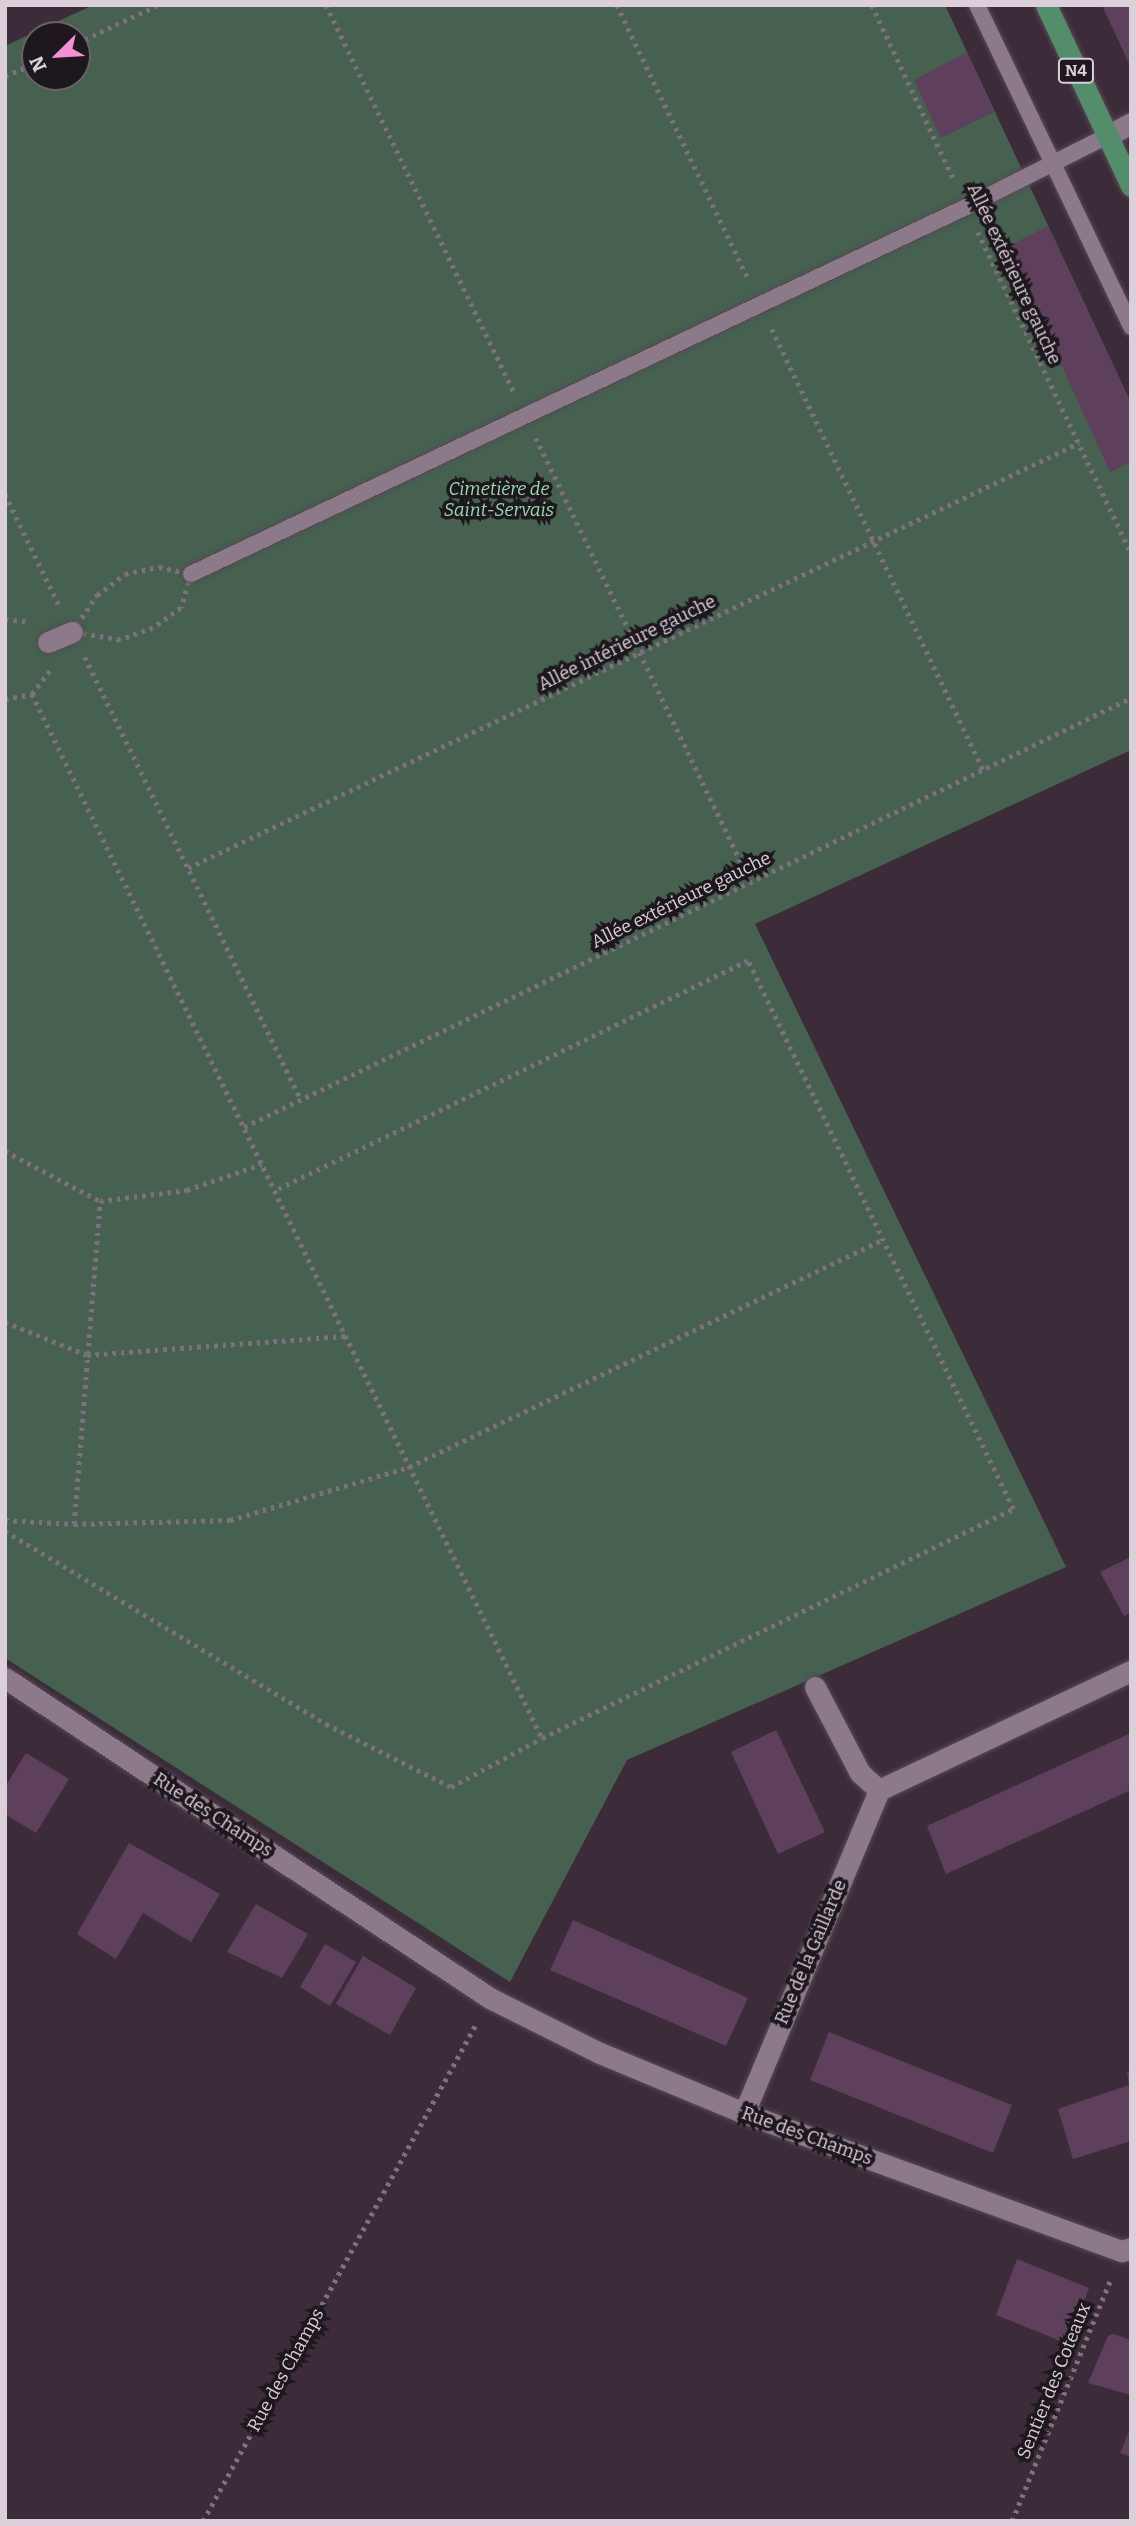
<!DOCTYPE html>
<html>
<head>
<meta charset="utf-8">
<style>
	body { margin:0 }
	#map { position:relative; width:1136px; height:2526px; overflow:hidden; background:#3c2c3a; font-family:Bitter,serif }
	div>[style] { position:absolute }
	.green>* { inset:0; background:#46614f }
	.building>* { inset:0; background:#5e405d }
	.path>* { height:4.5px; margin-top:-2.25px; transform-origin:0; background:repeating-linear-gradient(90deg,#7e707d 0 3.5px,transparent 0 8.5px) }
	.roads { filter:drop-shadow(0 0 2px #574955) drop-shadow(0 0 2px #574955) }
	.lane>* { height:16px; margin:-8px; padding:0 8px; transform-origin:8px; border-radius:8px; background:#8c798a }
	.street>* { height:21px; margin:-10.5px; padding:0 10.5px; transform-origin:10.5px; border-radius:10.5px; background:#8c798a }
	.primary>* { height:21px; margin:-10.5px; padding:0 10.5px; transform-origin:10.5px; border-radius:10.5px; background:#548d6c }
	span { translate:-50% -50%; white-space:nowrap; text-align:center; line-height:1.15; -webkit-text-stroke:7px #1e171e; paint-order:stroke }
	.shield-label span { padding:2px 5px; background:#1e171e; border:2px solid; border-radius:5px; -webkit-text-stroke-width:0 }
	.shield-label { font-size:16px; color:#dbd0da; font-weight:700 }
	.street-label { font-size:18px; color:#dbd0da }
	.park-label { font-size:18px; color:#98dbaf; font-style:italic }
	.frame { position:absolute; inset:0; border:7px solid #dbd0da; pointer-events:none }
	.north { position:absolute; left:21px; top:21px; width:70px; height:70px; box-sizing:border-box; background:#1e171e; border:2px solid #6a6169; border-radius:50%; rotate:246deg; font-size:19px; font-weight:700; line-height:28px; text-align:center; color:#dbd0da }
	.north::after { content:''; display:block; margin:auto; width:24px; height:32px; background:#f391d6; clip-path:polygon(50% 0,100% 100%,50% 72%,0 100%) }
</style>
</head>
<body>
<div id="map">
	<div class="green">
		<div style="clip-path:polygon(evenodd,93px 5px,945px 5px,1131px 403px,1131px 750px,755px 924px,1066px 1567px,627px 1760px,510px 1982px,5px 1658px,5px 46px,93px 5px,35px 35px,77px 35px,77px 77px,35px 77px,35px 35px)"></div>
	</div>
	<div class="building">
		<div style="clip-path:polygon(1102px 5px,1131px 5px,1131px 68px)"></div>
		<div style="clip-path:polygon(967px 52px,994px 112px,941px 138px,914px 80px)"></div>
		<div style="clip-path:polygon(1048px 226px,1131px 403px,1131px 462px,1110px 472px,1036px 309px,1025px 315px,995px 253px)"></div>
		<div style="clip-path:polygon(1131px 1557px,1131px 1613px,1124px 1616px,1100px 1572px)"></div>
		<div style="clip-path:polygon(776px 1730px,825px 1832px,778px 1854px,731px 1752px)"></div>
		<div style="clip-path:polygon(1131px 1733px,1131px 1790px,946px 1874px,927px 1826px)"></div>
		<div style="clip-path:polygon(26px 1753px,69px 1779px,36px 1833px,5px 1814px,5px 1787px)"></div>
		<div style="clip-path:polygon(129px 1843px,220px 1894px,191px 1942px,143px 1913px,116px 1959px,77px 1934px)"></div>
		<div style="clip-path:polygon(256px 1904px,308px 1934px,282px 1978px,227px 1952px)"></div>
		<div style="clip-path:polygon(573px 1920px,748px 1998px,726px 2046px,550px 1970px)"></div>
		<div style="clip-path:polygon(325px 1944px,356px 1962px,330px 2006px,300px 1987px)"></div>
		<div style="clip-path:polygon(363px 1956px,416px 1988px,390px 2035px,336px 2004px)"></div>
		<div style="clip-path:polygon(829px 2032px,1012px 2105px,993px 2153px,810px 2080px)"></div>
		<div style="clip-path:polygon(1131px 2070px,1131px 2141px,1073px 2159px,1058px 2109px,1129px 2085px,1127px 2072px)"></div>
		<div style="clip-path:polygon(1017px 2259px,1089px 2288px,1068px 2344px,996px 2315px)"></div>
		<div style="clip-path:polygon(1113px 2334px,1131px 2340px,1131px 2395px,1088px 2383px,1108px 2336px)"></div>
		<div style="clip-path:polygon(1131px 2427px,1131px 2457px,1120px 2453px)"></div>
	</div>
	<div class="path">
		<div style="left:326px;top:5px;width:431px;rotate:64.1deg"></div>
		<div style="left:617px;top:5px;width:305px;rotate:64.4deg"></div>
		<div style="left:872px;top:5px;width:195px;rotate:64.9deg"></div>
		<div style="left:77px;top:43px;width:89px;rotate:-25.1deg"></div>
		<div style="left:5px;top:76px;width:33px;rotate:-23deg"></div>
		<div style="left:978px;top:232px;width:356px;rotate:64.5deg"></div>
		<div style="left:772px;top:329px;width:489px;rotate:64.4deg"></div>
		<div style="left:536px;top:438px;width:493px;rotate:64.2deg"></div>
		<div style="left:5px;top:494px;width:123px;rotate:64.1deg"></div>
		<div style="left:159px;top:567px;width:33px;rotate:12deg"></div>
		<div style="left:191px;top:574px;width:35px;rotate:106deg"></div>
		<div style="left:181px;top:608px;width:34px;rotate:144deg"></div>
		<div style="left:153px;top:628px;width:35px;rotate:160deg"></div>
		<div style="left:120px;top:640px;width:49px;rotate:-170.5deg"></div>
		<div style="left:72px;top:632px;width:45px;rotate:-56deg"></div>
		<div style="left:97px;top:595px;width:35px;rotate:-37deg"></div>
		<div style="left:125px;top:574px;width:35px;rotate:-12deg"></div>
		<div style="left:5px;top:619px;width:23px;rotate:7deg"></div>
		<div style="left:85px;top:657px;width:493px;rotate:64deg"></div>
		<div style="left:32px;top:694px;width:1162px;rotate:63.96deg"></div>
		<div style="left:5px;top:699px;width:27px;rotate:-10deg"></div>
		<div style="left:32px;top:694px;width:30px;rotate:-53deg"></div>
		<div style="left:188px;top:868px;width:987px;rotate:-25.5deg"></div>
		<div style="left:244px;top:1127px;width:985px;rotate:-25.81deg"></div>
		<div style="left:5px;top:1151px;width:107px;rotate:27.8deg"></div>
		<div style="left:100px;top:1201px;width:88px;rotate:-7.2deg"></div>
		<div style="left:187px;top:1190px;width:79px;rotate:-19.1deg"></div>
		<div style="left:5px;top:1322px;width:88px;rotate:21.9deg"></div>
		<div style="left:87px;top:1355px;width:259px;rotate:-4.2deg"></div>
		<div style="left:5px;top:1520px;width:69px;rotate:3.3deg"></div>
		<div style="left:74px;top:1524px;width:156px;rotate:-1.5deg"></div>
		<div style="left:230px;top:1520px;width:187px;rotate:-16.5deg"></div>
		<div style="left:409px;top:1467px;width:525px;rotate:-25.64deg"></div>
		<div style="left:74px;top:1524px;width:324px;rotate:-85.4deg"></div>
		<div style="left:5px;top:1531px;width:375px;rotate:31deg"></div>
		<div style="left:326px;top:1724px;width:140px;rotate:26.7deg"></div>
		<div style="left:451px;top:1787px;width:103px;rotate:-28.3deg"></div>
		<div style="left:542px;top:1738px;width:524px;rotate:-25.93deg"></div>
		<div style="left:1013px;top:1509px;width:609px;rotate:-115.81deg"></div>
		<div style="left:748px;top:961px;width:526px;rotate:154.07deg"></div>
		<div style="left:203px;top:2521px;width:567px;rotate:-61.22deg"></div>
		<div style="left:1012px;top:2521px;width:262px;rotate:-67.8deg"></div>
	</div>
	<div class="roads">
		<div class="lane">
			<div style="left:977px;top:5px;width:357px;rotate:64.4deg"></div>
			<div style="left:191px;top:574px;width:858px;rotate:-25.34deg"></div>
			<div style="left:966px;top:207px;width:158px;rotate:-26.7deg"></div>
		</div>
		<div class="street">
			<div style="left:1107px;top:136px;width:27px;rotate:-28deg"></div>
			<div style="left:48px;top:642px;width:26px;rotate:-23deg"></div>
			<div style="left:5px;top:1678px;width:581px;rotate:33.42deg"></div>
			<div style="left:490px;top:1998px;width:123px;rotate:26.6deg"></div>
			<div style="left:600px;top:2053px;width:156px;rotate:22.6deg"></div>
			<div style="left:744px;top:2113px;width:402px;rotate:20.1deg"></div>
			<div style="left:1122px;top:2251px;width:9px;rotate:-18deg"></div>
			<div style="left:815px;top:1687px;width:97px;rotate:62.4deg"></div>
			<div style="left:860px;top:1773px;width:25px;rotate:42deg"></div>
			<div style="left:744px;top:2113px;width:350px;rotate:-67.3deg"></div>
			<div style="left:879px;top:1790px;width:279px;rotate:-25.3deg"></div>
		</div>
		<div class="primary">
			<div style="left:1046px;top:5px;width:200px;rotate:64.8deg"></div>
		</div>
	</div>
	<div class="shield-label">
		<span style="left:1076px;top:71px">N4</span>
	</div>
	<div class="street-label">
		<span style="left:1014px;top:274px;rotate:65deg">Allée extérieure gauche</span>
		<span style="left:627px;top:643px;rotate:-26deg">Allée intérieure gauche</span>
		<span style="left:681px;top:900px;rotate:-26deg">Allée extérieure gauche</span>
		<span style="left:213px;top:1815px;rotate:33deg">Rue des Champs</span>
		<span style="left:811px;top:1952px;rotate:-67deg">Rue de la Gaillarde</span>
		<span style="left:807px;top:2136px;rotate:20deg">Rue des Champs</span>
		<span style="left:286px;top:2370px;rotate:-61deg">Rue des Champs</span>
		<span style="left:1054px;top:2381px;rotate:-68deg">Sentier des Coteaux</span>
	</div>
	<div class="park-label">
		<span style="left:499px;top:500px">Cimetière de<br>Saint-Servais</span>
	</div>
	<div class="frame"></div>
	<div class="north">N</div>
</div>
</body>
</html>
